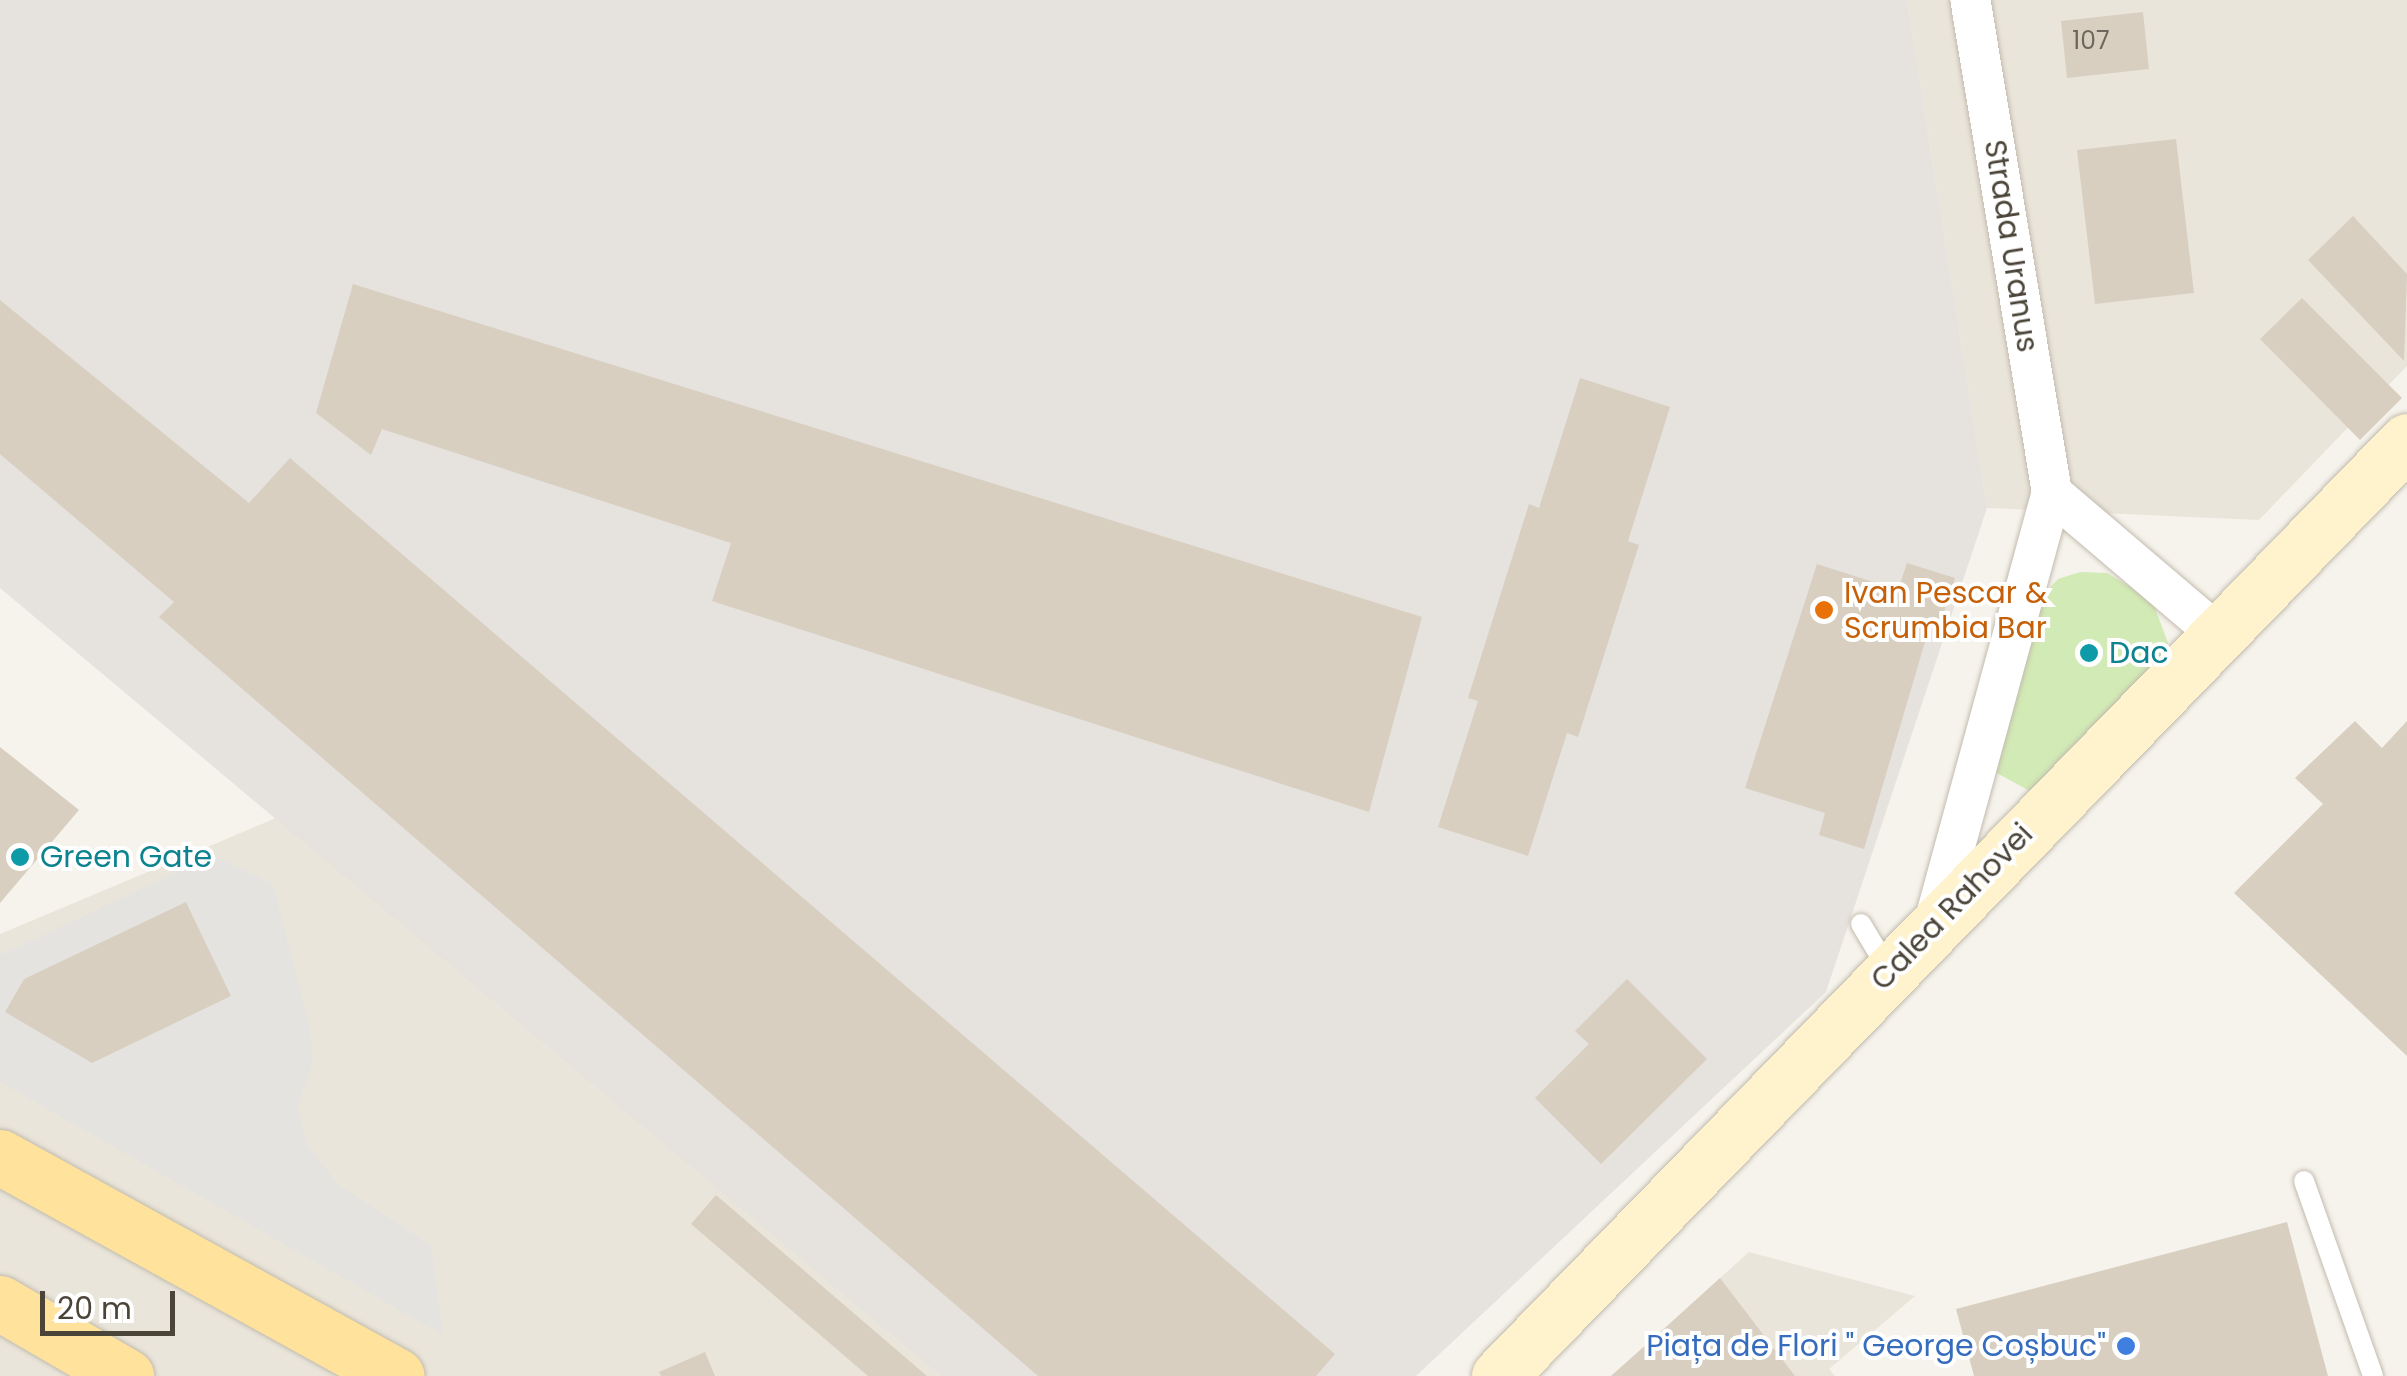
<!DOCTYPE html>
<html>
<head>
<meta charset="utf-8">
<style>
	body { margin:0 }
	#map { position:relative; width:2407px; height:1376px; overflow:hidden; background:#f6f3ec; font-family:Poppins,sans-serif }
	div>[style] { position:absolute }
	.residential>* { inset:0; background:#eae5da }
	.industrial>* { inset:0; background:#e6e2dd }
	.green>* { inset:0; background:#d2eab5 }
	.parking>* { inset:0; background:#e5e3e0 }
	.building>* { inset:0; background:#d8cfc1 }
	.roads { filter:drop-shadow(0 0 2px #c2bbae) drop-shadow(0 0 2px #c2bbae) }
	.lane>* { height:20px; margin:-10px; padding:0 10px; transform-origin:10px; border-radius:10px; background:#fff }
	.street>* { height:40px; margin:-20px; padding:0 20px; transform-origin:20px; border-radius:20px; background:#fff }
	.secondary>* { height:55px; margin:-27.5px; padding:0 27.5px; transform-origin:27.5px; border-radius:27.5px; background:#fff3cd }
	.primary>* { height:55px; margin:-27.5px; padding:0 27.5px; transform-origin:27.5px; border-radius:27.5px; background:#ffe39c }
	.dots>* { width:28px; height:28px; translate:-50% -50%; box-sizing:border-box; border:5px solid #fff; border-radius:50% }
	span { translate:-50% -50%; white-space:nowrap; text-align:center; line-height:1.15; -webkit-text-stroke:8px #fff; paint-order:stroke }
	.number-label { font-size:25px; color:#6e675b }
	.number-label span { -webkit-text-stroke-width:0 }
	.street-label { font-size:30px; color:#4b4439 }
	.food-label { font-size:30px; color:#c56008 }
	.left { translate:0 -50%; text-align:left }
	.culture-label { font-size:30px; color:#0d838f }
	.shop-label { font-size:30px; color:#366cbe }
	.right { translate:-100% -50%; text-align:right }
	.scale { position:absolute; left:40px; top:1291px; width:135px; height:45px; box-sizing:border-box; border:5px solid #4b4439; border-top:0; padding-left:12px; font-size:30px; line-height:35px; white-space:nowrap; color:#4b4439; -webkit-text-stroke:8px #fff; paint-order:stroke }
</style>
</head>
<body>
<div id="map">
	<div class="residential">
		<div style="clip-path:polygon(1907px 0,2407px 0,2407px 366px,2259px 520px,1987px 508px)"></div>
		<div style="clip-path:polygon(276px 818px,696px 1168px,941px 1376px,0 1376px,0 934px)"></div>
		<div style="clip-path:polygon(1749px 1252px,1915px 1296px,1829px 1369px,1835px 1376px,1611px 1376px)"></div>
	</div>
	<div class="industrial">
		<div style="clip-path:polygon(0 0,1907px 0,1987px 508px,1826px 992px,1416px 1376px,941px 1376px,0 588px)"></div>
	</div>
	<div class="green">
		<div style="clip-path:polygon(2080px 572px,2107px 573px,2152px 600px,2168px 643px,2160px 664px,2039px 796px,1993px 771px,2040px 598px,2058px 579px)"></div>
	</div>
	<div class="parking">
		<div style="clip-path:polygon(213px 855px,273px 884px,310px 1030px,313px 1062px,297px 1107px,309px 1148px,340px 1186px,431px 1245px,443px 1335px,0 1082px,0 955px)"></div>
	</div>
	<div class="building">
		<div style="clip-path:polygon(2143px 12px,2149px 69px,2067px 78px,2061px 21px)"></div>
		<div style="clip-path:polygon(2176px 139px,2194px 293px,2095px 304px,2077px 150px)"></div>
		<div style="clip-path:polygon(2353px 216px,2407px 274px,2404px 361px,2308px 260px)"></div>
		<div style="clip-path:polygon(353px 284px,1422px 617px,1369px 812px,712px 601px,731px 543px,382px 429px,371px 455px,316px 413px)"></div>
		<div style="clip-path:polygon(2302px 298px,2402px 398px,2360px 440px,2260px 339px)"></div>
		<div style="clip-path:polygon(0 300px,249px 503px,290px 458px,1335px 1354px,1316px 1376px,1038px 1376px,159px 617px,174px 602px,0 454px)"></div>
		<div style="clip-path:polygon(1580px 378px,1670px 407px,1628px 541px,1639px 545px,1578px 737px,1567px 733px,1528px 856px,1438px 827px,1478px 701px,1468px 698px,1529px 504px,1539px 508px)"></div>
		<div style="clip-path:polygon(1907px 563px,1955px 578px,1941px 621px,1932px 618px,1864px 849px,1819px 835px,1825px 813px,1745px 788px,1817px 564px,1898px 590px)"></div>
		<div style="clip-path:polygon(2355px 721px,2382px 748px,2407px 721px,2407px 1056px,2234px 893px,2323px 804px,2295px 778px)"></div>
		<div style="clip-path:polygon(0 747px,79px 810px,0 903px)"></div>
		<div style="clip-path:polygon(186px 902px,231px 996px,92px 1063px,5px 1012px,24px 979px)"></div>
		<div style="clip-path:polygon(1627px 979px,1707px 1059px,1601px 1164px,1535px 1098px,1589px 1044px,1575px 1031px)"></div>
		<div style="clip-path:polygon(716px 1195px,927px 1376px,868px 1376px,691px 1224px)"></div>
		<div style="clip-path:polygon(2287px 1222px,2328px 1376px,1974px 1376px,1956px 1309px)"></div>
		<div style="clip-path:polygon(1720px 1278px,1795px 1376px,1611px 1376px,1665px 1328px)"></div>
		<div style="clip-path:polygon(705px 1352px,715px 1376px,661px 1376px,659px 1372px)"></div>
	</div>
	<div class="roads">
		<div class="lane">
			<div style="left:1861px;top:924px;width:52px;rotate:59deg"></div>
			<div style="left:2304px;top:1181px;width:207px;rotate:70.5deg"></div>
		</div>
		<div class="street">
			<div style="left:2052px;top:493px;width:219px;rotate:40.4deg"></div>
			<div style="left:1934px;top:923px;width:446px;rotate:-74.7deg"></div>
			<div style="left:2052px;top:493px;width:500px;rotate:-99.4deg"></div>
		</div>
		<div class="secondary">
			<div style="left:1499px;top:1376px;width:1303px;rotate:-45.84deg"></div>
		</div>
		<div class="primary">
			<div style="left:0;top:1157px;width:453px;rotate:28.9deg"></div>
			<div style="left:0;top:1303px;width:146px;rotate:30.1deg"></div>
		</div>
	</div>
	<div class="dots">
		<div style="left:1824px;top:610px;background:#e8710a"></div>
		<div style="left:2089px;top:653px;background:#0f9aa8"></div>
		<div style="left:20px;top:857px;background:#0f9aa8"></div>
		<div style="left:2126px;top:1346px;background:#3f7fe0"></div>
	</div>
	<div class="number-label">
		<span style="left:2091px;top:41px">107</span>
	</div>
	<div class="street-label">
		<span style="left:2011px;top:246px;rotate:81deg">Strada Uranus</span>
		<span style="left:1952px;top:907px;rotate:-46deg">Calea Rahovei</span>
	</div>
	<div class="food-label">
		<span class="left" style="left:1844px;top:610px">Ivan Pescar &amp;<br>Scrumbia Bar</span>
	</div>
	<div class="culture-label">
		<span class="left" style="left:2109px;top:653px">Dac</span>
		<span class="left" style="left:40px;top:857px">Green Gate</span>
	</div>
	<div class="shop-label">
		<span class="right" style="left:2106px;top:1346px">Piața de Flori " George Coșbuc"</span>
	</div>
	<div class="scale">20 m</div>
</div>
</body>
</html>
